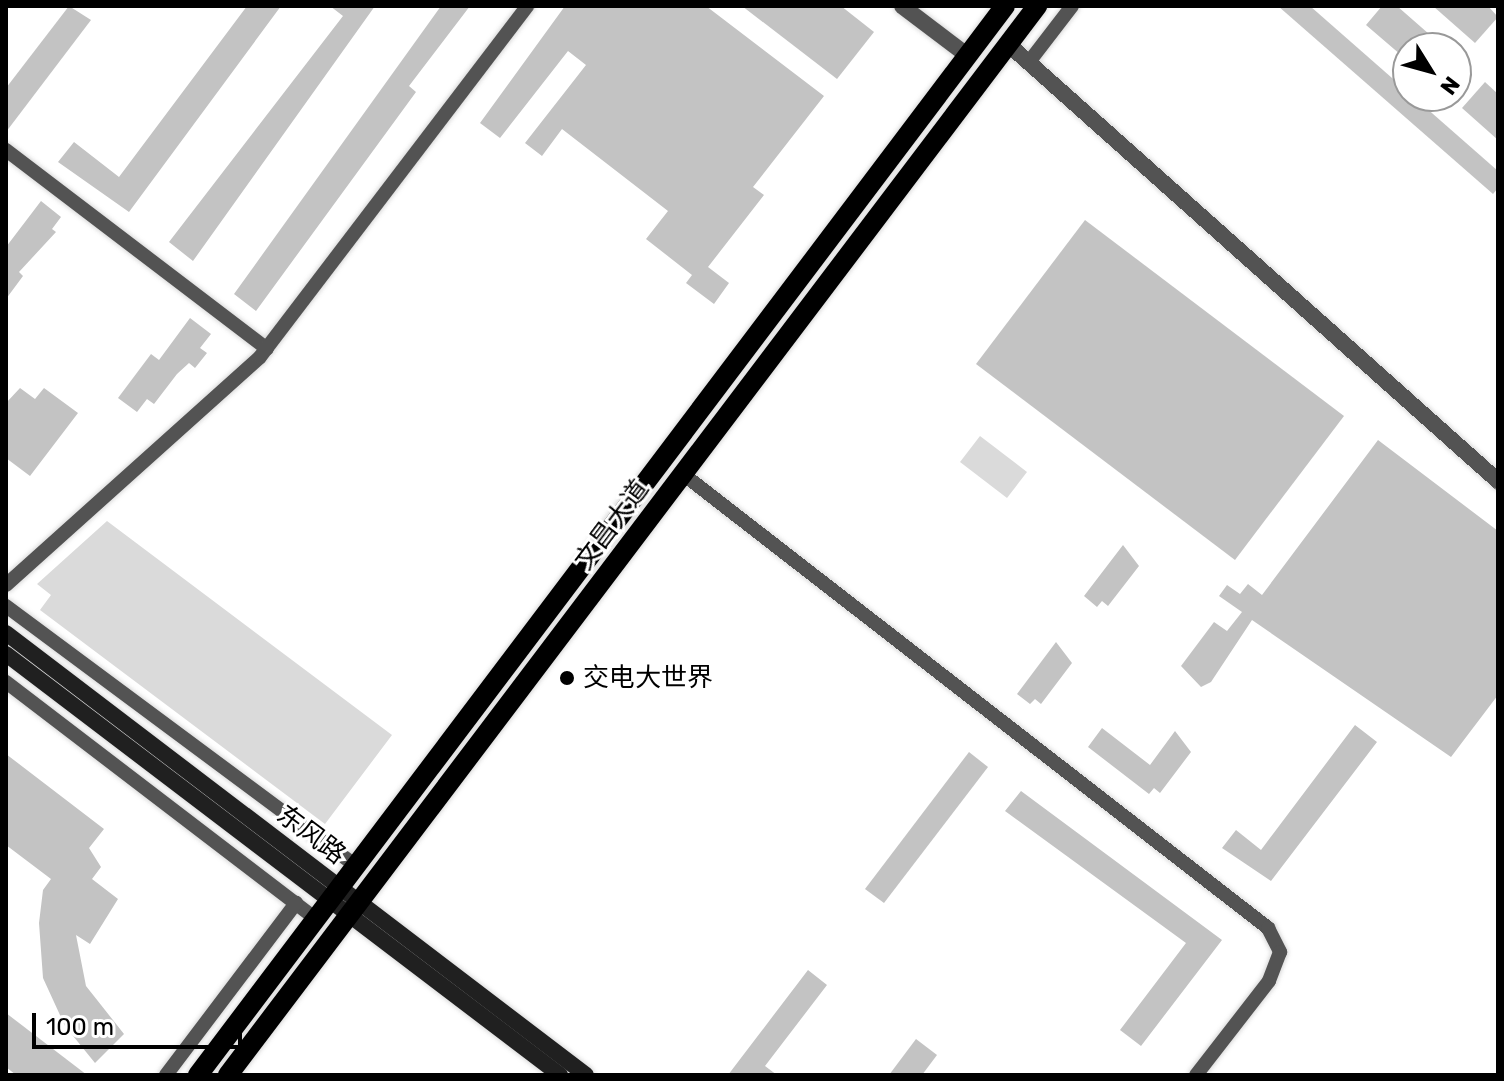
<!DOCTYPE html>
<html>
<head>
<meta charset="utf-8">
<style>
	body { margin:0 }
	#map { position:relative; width:1504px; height:1081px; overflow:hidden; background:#fff; font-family:Rubik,"Noto Sans SC",sans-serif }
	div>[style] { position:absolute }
	.green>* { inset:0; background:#dadada }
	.building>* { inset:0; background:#c3c3c3 }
	.roads { filter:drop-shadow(0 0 2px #dbdbdb) drop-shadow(0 0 2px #dbdbdb) }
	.minor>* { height:14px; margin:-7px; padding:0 7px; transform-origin:7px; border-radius:7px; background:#535353 }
	.tertiary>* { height:16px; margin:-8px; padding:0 8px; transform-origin:8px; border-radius:8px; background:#535353 }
	.secondary>* { height:16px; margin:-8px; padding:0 8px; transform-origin:8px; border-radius:8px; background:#202020 }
	.primary>* { height:20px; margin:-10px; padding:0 10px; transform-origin:10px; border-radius:10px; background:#000 }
	.dots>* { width:22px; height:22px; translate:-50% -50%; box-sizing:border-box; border:4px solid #fff; border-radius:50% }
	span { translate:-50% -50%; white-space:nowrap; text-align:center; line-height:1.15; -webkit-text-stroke:6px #fff; paint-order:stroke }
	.street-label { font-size:26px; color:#000 }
	.poi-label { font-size:26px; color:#000 }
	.left { translate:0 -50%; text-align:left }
	.frame { position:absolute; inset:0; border:8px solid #000; pointer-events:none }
	.north { position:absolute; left:1392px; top:32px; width:80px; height:80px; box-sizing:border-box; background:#fff; border:2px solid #999; border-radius:50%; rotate:127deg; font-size:22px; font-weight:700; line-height:32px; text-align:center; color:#000 }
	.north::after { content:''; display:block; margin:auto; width:28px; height:36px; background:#000; clip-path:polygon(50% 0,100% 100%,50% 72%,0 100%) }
	.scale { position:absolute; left:32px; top:1013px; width:210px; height:36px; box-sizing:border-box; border:4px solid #000; border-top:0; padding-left:10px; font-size:24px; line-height:28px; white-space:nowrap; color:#000; -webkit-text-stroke:6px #fff; paint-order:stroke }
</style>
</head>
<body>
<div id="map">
	<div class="green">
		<div style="clip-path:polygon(980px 436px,1027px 472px,1007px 498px,960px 462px)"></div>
		<div style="clip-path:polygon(107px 521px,392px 735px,325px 824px,40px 610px,51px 595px,37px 584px)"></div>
	</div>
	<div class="building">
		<div style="clip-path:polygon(69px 6px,91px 20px,6px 132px,6px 88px)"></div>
		<div style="clip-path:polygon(247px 6px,281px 6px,129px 212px,58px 162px,74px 142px,119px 177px)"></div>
		<div style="clip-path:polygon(330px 6px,375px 6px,193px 261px,169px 242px,343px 16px)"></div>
		<div style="clip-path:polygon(441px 6px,470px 6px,409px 86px,416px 92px,256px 311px,234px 294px)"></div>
		<div style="clip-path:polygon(565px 6px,706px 6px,824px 96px,753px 187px,764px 195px,708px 267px,729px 283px,714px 304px,686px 283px,692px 275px,646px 239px,668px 211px,562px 129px,542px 156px,525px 143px,586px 65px,568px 51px,500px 138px,480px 123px)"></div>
		<div style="clip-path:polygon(742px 6px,841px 6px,874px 32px,837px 79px)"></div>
		<div style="clip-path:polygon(1278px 6px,1310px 6px,1498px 171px,1498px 188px,1493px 194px)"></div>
		<div style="clip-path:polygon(1382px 6px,1397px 6px,1445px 48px,1408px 48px,1408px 61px,1366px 25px)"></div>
		<div style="clip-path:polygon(1433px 6px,1488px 6px,1498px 17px,1475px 43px)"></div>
		<div style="clip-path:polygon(1485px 82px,1498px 94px,1498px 140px,1462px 108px)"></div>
		<div style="clip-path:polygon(41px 201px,61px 217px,52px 229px,56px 232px,19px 272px,23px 276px,6px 299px,6px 247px)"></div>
		<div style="clip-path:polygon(1085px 220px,1344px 416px,1235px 560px,976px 364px)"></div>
		<div style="clip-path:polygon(190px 318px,211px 334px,200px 348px,207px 353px,195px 368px,189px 363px,177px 374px,154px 404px,147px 399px,137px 412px,118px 398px,151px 354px,159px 360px)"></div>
		<div style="clip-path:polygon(20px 388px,35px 399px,44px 388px,78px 413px,30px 476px,6px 458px,6px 403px)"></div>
		<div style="clip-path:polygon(1378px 440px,1498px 531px,1498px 695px,1451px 757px,1252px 620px,1211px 682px,1201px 687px,1181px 666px,1214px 622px,1227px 631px,1242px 612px,1219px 596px,1227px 585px,1240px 594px,1248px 584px,1262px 595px)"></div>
		<div style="clip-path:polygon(1123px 545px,1139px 566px,1108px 606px,1102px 601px,1097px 607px,1084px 596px)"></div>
		<div style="clip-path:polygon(1056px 642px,1072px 663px,1041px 704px,1035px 699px,1030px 704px,1017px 694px)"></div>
		<div style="clip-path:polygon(1355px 725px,1377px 742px,1271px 881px,1222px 848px,1236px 830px,1261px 850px)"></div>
		<div style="clip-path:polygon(1102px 728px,1150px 765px,1175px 731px,1191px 752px,1160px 793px,1154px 788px,1149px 794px,1088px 747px)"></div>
		<div style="clip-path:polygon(969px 752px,988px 767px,884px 903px,865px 889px)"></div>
		<div style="clip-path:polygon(6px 754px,104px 829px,89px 848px,101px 867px,92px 879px,118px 899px,90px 944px,76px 935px,86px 986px,124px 1034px,95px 1063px,65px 1026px,43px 978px,39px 923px,43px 890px,51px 879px,6px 845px)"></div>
		<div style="clip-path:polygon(1021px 791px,1222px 940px,1141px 1046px,1120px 1030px,1186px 943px,1005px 811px)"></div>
		<div style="clip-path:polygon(808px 970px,827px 985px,765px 1066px,777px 1075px,728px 1075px)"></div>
		<div style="clip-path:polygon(6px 1013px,87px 1075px,16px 1075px,6px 1067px)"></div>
		<div style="clip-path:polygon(916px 1039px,937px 1055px,922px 1075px,889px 1075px)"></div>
	</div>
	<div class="roads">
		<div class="minor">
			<div style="left:1029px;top:62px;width:71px;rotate:-52.5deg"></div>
			<div style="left:6px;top:150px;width:328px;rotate:37.3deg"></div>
			<div style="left:683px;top:474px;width:741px;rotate:37.81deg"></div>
			<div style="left:1268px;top:928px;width:27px;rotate:63deg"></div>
			<div style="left:1280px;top:952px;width:31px;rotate:111deg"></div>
			<div style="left:1269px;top:981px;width:119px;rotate:127.8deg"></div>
			<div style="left:6px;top:585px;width:341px;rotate:-41.9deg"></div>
			<div style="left:260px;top:357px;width:441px;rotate:-52.7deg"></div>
			<div style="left:6px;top:606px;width:435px;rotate:36.6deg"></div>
			<div style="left:6px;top:682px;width:389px;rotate:37.4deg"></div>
			<div style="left:166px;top:1075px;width:216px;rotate:-52.9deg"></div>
		</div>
		<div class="tertiary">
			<div style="left:902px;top:6px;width:83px;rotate:37.1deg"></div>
			<div style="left:1008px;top:44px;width:657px;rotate:41.73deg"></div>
		</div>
		<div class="secondary">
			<div style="left:6px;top:633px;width:729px;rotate:37.31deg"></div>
			<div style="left:6px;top:654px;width:696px;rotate:37.23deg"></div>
		</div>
		<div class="primary">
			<div style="left:198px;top:1075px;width:1339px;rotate:-52.95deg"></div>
			<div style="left:228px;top:1075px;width:1341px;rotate:-52.88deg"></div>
		</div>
	</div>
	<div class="dots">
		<div style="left:567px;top:678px;background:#000"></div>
	</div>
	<div class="street-label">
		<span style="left:612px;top:525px;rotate:-53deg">文昌大道</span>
		<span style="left:311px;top:835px;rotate:37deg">东风路</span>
	</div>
	<div class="poi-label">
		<span class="left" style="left:583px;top:678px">交电大世界</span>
	</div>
	<div class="frame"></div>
	<div class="north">N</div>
	<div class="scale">100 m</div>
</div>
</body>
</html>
